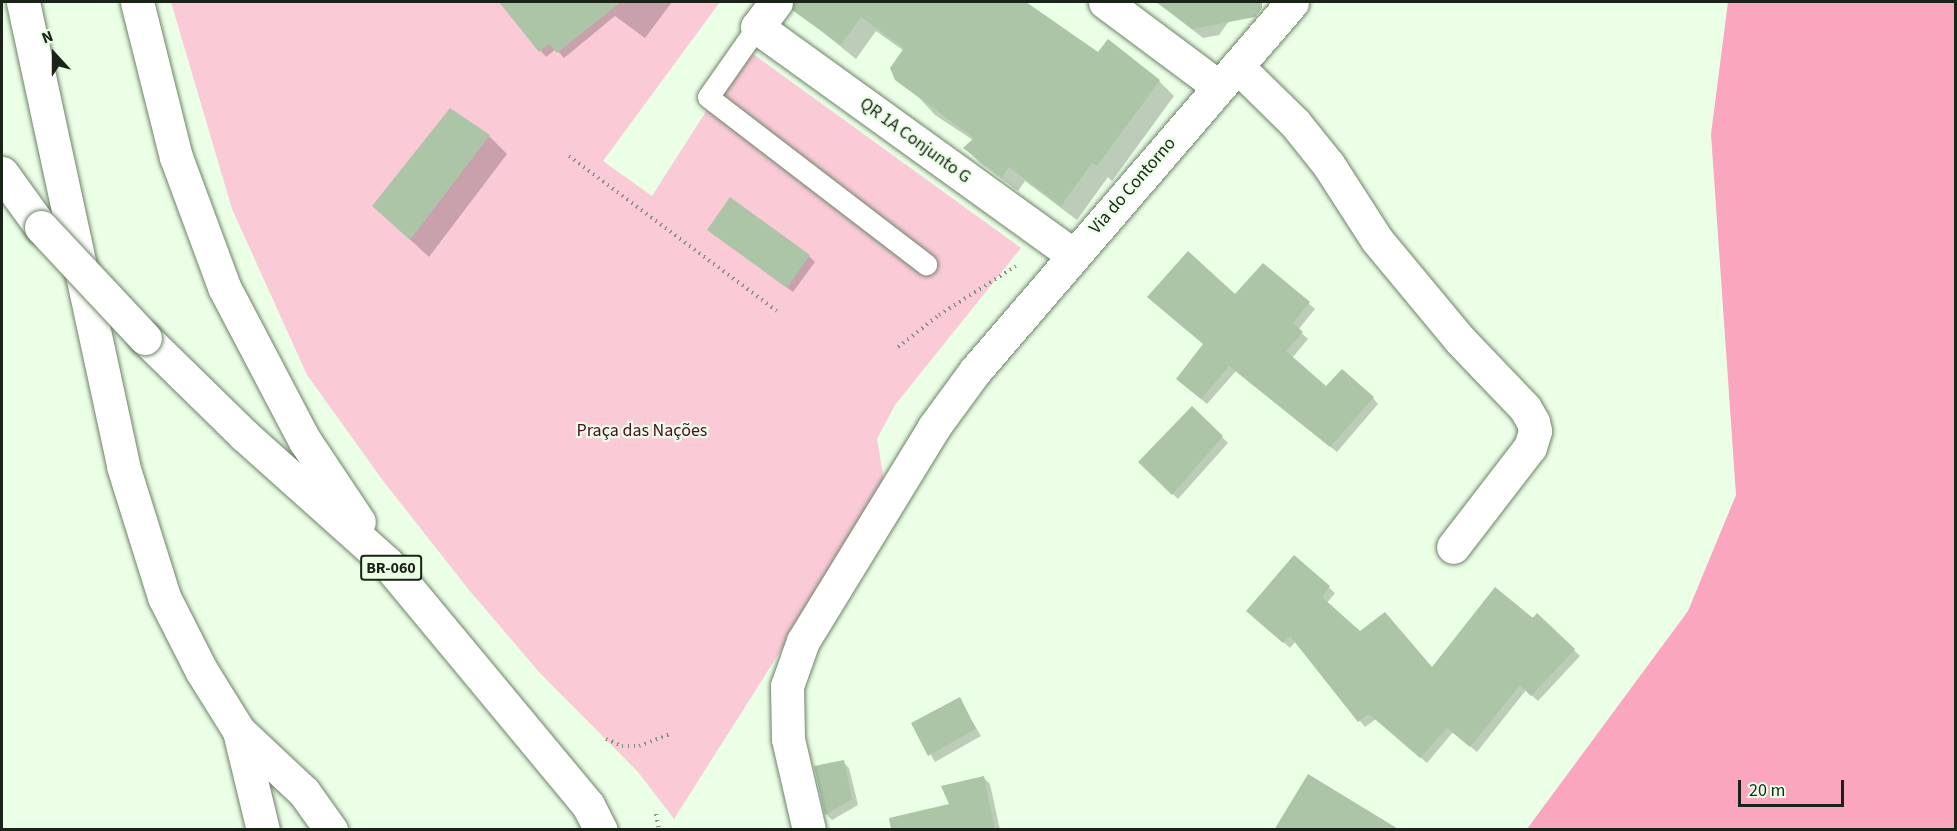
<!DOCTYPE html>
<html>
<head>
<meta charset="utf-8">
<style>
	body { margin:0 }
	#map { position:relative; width:1957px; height:831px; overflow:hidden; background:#ebffe6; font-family:"Source Sans 3",sans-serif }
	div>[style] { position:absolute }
	.green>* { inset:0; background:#fbcad7 }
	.forest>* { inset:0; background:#f9a6be }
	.shadow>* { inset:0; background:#0003 }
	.building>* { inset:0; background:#acc5a7 }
	.path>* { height:4px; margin-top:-2px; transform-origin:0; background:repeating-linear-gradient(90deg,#83917f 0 1.5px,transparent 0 6px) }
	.roads { filter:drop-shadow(0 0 2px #6d8368) drop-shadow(0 0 2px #6d8368) }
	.service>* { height:21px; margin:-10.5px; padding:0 10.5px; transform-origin:10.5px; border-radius:10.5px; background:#fff }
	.minor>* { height:33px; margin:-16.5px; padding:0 16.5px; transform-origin:16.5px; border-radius:16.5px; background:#fff }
	.tertiary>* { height:33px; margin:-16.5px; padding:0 16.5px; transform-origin:16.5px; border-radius:16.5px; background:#fff }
	.trunk>* { height:33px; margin:-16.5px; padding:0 16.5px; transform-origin:16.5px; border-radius:16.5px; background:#fff }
	.bridges { filter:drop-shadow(0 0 2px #6d8368) drop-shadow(0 0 2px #6d8368) }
	.trunk-bridge>* { height:33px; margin:-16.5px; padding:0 16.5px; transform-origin:16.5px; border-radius:16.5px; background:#fff }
	span { translate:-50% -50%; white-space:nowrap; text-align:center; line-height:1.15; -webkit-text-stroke:4.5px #ebffe6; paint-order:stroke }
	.shield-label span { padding:2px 4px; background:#ebffe6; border:2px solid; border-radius:4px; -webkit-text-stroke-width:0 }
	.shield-label { font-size:16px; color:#1a2318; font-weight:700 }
	.street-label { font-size:18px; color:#1a2318 }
	.park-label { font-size:18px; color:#510928 }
	.frame { position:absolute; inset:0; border:3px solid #1a2318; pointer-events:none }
	.north { position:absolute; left:24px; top:24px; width:60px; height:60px; -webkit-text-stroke:4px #ebffe6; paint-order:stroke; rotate:339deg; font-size:16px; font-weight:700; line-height:24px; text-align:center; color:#1a2318 }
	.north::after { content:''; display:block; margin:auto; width:21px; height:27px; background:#1a2318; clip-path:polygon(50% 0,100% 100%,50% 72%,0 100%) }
	.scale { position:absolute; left:1738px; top:780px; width:106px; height:27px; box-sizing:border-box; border:3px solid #1a2318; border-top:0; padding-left:8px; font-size:18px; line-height:21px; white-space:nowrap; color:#1a2318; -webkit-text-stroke:4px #ebffe6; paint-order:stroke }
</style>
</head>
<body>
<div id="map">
	<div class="green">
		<div style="clip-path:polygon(171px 2px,720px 2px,603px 161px,652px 196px,746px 49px,1021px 248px,895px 405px,877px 439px,885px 486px,674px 819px,638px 772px,539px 672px,469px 590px,384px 482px,307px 375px,232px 209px)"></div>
	</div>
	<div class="forest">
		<div style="clip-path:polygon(1728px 2px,1955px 2px,1955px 829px,1527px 829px,1688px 611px,1736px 495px,1711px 134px)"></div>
	</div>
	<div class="shadow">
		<div style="clip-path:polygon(500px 2px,672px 2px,645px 38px,615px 16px,564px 58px,556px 49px,546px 57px)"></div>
		<div style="clip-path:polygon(809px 2px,1025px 2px,1099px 54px,1159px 81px,1174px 96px,1112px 181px,1108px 177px,1077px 220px,1025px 181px,1018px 191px,980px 163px,965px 148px,973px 140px,935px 115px,892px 68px,904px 51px,876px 31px,856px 59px,800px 14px)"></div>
		<div style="clip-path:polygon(1157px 2px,1263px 2px,1257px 8px,1232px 17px,1219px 35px,1203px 38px)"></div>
		<div style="clip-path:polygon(489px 136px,507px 154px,429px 257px,374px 206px)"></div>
		<div style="clip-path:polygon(708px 230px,809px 256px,815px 262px,793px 292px)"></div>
		<div style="clip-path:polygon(1263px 265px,1315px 309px,1298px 330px,1308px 339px,1292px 358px,1326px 388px,1373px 398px,1378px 404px,1337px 452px,1236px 371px,1207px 404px,1184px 385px,1235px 296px)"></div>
		<div style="clip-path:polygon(1192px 408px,1228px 443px,1178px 499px,1140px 462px)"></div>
		<div style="clip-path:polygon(1294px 557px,1335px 593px,1327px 603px,1360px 633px,1433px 669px,1537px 615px,1580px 656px,1538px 701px,1526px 690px,1477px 752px,1453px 732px,1427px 763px,1376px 719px,1365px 727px,1296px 641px,1290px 648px,1254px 616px)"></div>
		<div style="clip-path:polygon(959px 699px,981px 736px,935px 762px,913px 723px)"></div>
		<div style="clip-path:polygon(843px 762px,849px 768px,858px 805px,832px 820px,826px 814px)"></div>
		<div style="clip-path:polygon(984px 778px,990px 784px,1000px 830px,887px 830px,931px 820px)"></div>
	</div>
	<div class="building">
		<div style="clip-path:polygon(499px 2px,621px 2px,557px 53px,549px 44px,539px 52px)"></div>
		<div style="clip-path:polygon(794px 2px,1026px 2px,1098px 52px,1108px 39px,1160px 80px,1097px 166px,1092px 163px,1061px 206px,1009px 167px,1002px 177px,963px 148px,974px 138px,895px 80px,890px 68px,904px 48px,861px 17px,841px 45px,792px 10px)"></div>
		<div style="clip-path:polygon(1156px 2px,1262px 2px,1262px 8px,1255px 17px,1192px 29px)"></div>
		<div style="clip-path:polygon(450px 108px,490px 135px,410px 240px,372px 206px)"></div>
		<div style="clip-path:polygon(730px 197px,810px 255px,787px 288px,707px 230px)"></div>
		<div style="clip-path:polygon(1188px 251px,1235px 294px,1263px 263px,1310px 302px,1293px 323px,1303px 332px,1286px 351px,1326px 386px,1342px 369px,1374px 397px,1330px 447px,1229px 366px,1201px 399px,1176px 379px,1203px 344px,1147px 297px)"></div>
		<div style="clip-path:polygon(1192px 406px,1223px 436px,1172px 495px,1138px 462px)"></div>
		<div style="clip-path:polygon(1294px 555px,1330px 586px,1322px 597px,1360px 631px,1385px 612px,1432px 667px,1495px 587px,1533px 618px,1537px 613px,1575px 649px,1531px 696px,1520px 685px,1470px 747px,1447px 728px,1420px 758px,1369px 714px,1358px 722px,1290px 636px,1283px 643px,1246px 611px)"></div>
		<div style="clip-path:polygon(960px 697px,976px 729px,928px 756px,911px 723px)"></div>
		<div style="clip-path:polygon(844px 760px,852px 799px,825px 815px,814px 766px)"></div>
		<div style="clip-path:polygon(1308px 774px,1400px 830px,1274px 830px)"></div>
		<div style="clip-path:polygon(984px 776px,995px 830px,891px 830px,889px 818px,949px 804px,941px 786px)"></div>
	</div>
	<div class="path">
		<div style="left:569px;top:156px;width:259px;rotate:36.7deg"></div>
		<div style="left:898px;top:347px;width:52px;rotate:-38deg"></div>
		<div style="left:939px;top:315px;width:91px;rotate:-32.5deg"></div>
		<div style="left:606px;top:739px;width:17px;rotate:24deg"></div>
		<div style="left:622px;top:746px;width:17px"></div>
		<div style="left:639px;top:746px;width:33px;rotate:-21deg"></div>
		<div style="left:656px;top:814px;width:16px;rotate:79deg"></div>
	</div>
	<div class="roads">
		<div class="service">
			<div style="left:757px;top:27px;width:85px;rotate:125deg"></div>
			<div style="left:708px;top:97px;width:275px;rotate:37.5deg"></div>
		</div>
		<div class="minor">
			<div style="left:776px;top:2px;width:31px;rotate:127deg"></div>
			<div style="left:757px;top:27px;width:390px;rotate:35.8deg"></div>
			<div style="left:1105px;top:2px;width:142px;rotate:36.7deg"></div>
			<div style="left:1237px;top:66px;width:81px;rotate:44.5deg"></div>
			<div style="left:1295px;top:123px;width:53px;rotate:51.2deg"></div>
			<div style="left:1328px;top:164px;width:90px;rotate:57.2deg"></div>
			<div style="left:1377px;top:240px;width:130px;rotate:50.3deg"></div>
			<div style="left:1460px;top:340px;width:94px;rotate:46.3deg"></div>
			<div style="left:1525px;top:408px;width:16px;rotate:60deg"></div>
			<div style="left:1533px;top:422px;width:9px;rotate:77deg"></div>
			<div style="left:1535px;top:431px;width:17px;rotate:107deg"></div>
			<div style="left:1530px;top:447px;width:126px;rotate:127.6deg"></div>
			<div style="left:809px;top:830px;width:93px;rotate:-103deg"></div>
			<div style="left:788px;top:739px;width:53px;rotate:-91.1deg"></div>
			<div style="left:787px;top:686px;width:48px;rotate:-70.4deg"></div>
			<div style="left:803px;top:641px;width:251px;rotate:-58.5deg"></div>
			<div style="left:934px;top:427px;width:69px;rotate:-53.8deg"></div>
			<div style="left:975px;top:371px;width:486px;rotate:-49.3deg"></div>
		</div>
		<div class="tertiary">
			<div style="left:23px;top:2px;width:475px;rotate:77.8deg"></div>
			<div style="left:123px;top:466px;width:137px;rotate:72.6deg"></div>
			<div style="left:164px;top:597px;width:82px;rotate:63.1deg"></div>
			<div style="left:201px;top:670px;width:72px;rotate:58.1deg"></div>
			<div style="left:239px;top:731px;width:89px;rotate:43.2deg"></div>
			<div style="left:304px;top:792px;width:47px;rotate:54.6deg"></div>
			<div style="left:239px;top:731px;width:102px;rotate:76.4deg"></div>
		</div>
		<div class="trunk">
			<div style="left:137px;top:2px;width:160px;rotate:75.9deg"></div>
			<div style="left:176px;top:157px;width:139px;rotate:69.7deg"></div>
			<div style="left:224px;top:287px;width:174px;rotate:62.3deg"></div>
			<div style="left:305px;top:441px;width:97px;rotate:56.3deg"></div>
			<div style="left:2px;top:173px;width:67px;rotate:54.2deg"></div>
			<div style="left:145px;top:338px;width:139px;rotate:44.4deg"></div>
			<div style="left:244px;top:435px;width:192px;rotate:41.8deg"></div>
			<div style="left:387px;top:563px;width:315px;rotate:50.3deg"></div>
			<div style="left:588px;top:805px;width:28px;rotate:63deg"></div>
		</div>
	</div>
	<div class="bridges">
		<div class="trunk-bridge">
			<div style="left:41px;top:227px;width:152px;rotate:46.9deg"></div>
		</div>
	</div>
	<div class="shield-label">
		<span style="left:391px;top:568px">BR-060</span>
	</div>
	<div class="street-label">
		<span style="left:915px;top:141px;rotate:36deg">QR 1A Conjunto G</span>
		<span style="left:1133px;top:186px;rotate:-49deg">Via do Contorno</span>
	</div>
	<div class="park-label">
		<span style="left:642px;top:431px">Praça das Nações</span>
	</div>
	<div class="frame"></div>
	<div class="north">N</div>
	<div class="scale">20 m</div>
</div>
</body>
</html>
